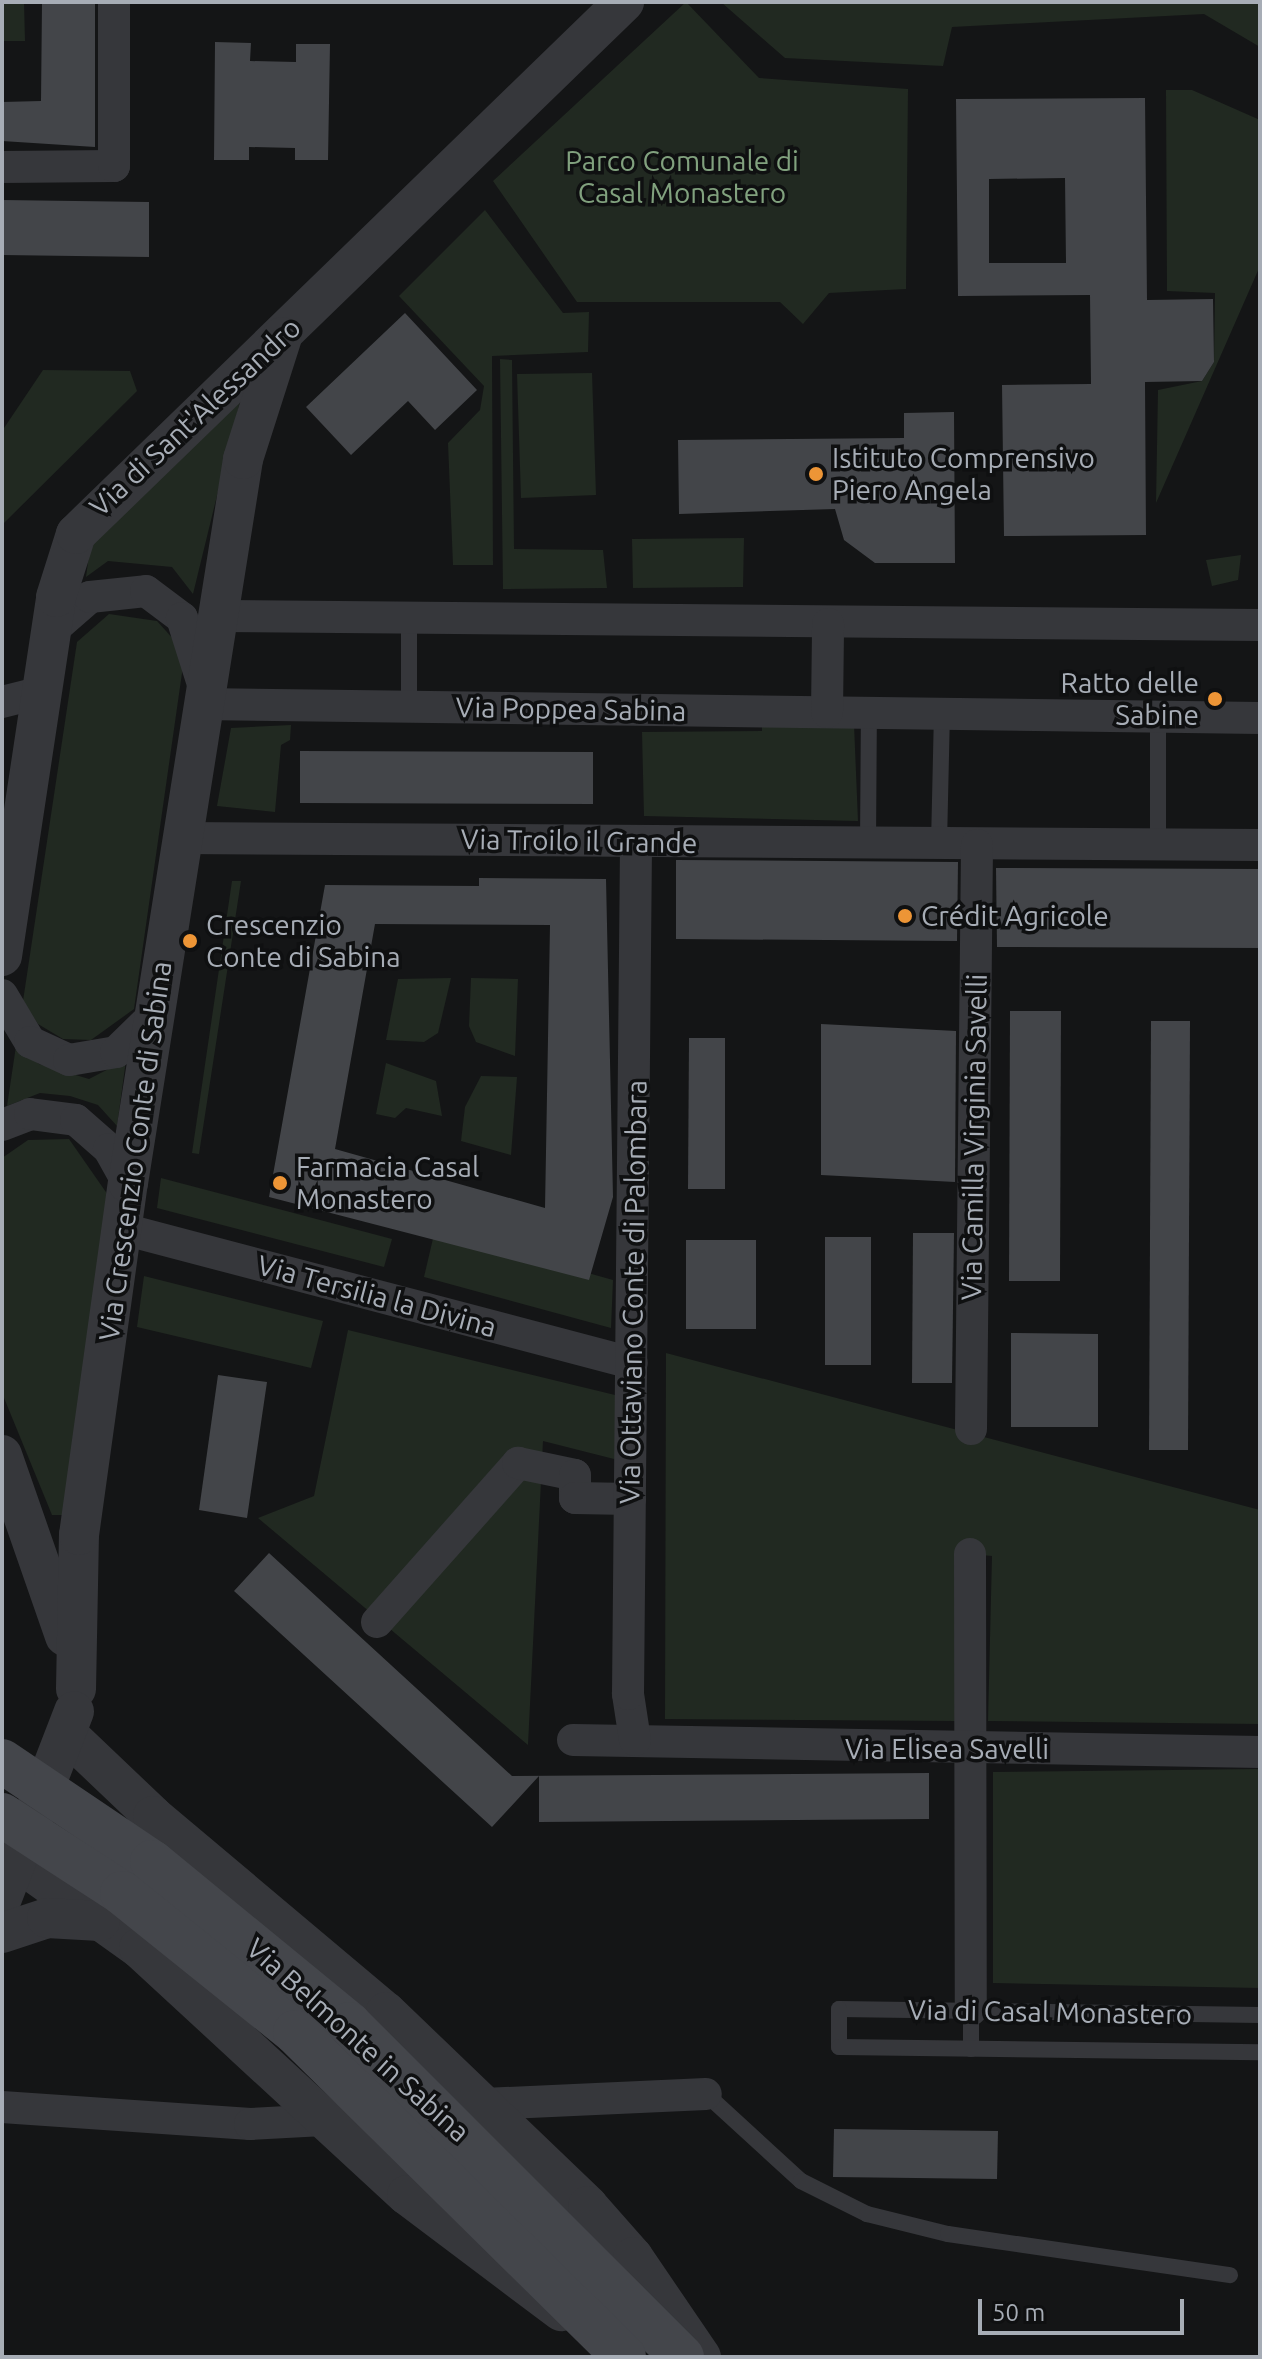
<!DOCTYPE html>
<html>
<head>
<meta charset="utf-8">
<style>
	body { margin:0 }
	#map { position:relative; width:1262px; height:2359px; overflow:hidden; background:#141516; font-family:Ubuntu,sans-serif }
	div>[style] { position:absolute }
	.green>* { inset:0; background:#212921 }
	.building>* { inset:0; background:#434549 }
	.service>* { height:16px; margin:-8px; padding:0 8px; transform-origin:8px; border-radius:8px; background:#36373b }
	.minor>* { height:32px; margin:-16px; padding:0 16px; transform-origin:16px; border-radius:16px; background:#36373b }
	.tertiary>* { height:40px; margin:-20px; padding:0 20px; transform-origin:20px; border-radius:20px; background:#36373b }
	.secondary>* { height:44px; margin:-22px; padding:0 22px; transform-origin:22px; border-radius:22px; background:#44464b }
	.dots>* { width:22px; height:22px; translate:-50% -50%; box-sizing:border-box; border:4px solid #0f1011; border-radius:50% }
	span { translate:-50% -50%; white-space:nowrap; text-align:center; line-height:1.15; -webkit-text-stroke:7px #0f1011; paint-order:stroke }
	.park-label { font-size:28px; color:#81a17e }
	.street-label { font-size:28px; color:#a7adb6 }
	.poi-label { font-size:28px; color:#a7adb6 }
	.left { translate:0 -50%; text-align:left }
	.right { translate:-100% -50%; text-align:right }
	.frame { position:absolute; inset:0; border:4px solid #a7adb6; pointer-events:none }
	.scale { position:absolute; left:978px; top:2299px; width:206px; height:36px; box-sizing:border-box; border:4px solid #a7adb6; border-top:0; padding-left:10px; font-size:24px; line-height:28px; white-space:nowrap; color:#a7adb6; -webkit-text-stroke:6px #0f1011; paint-order:stroke }
</style>
</head>
<body>
<div id="map">
	<div class="green">
		<div style="clip-path:polygon(2px 2px,24px 2px,25px 41px,2px 41px)"></div>
		<div style="clip-path:polygon(686px 2px,759px 78px,908px 89px,906px 289px,829px 293px,803px 324px,780px 302px,577px 302px,493px 181px)"></div>
		<div style="clip-path:polygon(721px 2px,1260px 2px,1260px 47px,1204px 14px,952px 27px,943px 66px,785px 58px)"></div>
		<div style="clip-path:polygon(1166px 90px,1192px 90px,1260px 120px,1260px 266px,1156px 503px,1158px 390px,1202px 381px,1214px 362px,1215px 293px,1167px 291px)"></div>
		<div style="clip-path:polygon(485px 210px,563px 313px,589px 312px,588px 352px,492px 356px,493px 565px,453px 565px,448px 443px,480px 410px,484px 386px,399px 296px)"></div>
		<div style="clip-path:polygon(500px 359px,512px 360px,514px 549px,603px 550px,607px 588px,503px 589px)"></div>
		<div style="clip-path:polygon(43px 370px,130px 371px,137px 391px,2px 525px,2px 431px)"></div>
		<div style="clip-path:polygon(592px 373px,596px 495px,521px 498px,517px 374px)"></div>
		<div style="clip-path:polygon(243px 389px,193px 594px,172px 567px,108px 561px,86px 577px,91px 540px)"></div>
		<div style="clip-path:polygon(744px 538px,743px 587px,633px 588px,632px 539px)"></div>
		<div style="clip-path:polygon(1241px 555px,1238px 580px,1212px 586px,1206px 560px)"></div>
		<div style="clip-path:polygon(109px 614px,157px 621px,185px 652px,134px 1009px,91px 1040px,63px 1039px,38px 1024px,23px 1001px,77px 642px)"></div>
		<div style="clip-path:polygon(762px 722px,854px 724px,858px 821px,644px 816px,642px 732px,762px 731px)"></div>
		<div style="clip-path:polygon(291px 725px,290px 740px,281px 745px,275px 812px,217px 806px,231px 728px)"></div>
		<div style="clip-path:polygon(232px 881px,241px 881px,199px 1154px,192px 1153px)"></div>
		<div style="clip-path:polygon(451px 978px,438px 1033px,424px 1042px,386px 1040px,398px 979px)"></div>
		<div style="clip-path:polygon(471px 978px,518px 979px,515px 1056px,476px 1042px,469px 1026px)"></div>
		<div style="clip-path:polygon(16px 1046px,39px 1064px,89px 1079px,126px 1060px,117px 1126px,98px 1105px,70px 1096px,40px 1093px,7px 1106px)"></div>
		<div style="clip-path:polygon(386px 1063px,436px 1081px,442px 1116px,406px 1108px,395px 1118px,376px 1114px)"></div>
		<div style="clip-path:polygon(481px 1076px,517px 1077px,511px 1155px,461px 1141px,465px 1107px)"></div>
		<div style="clip-path:polygon(69px 1139px,108px 1195px,67px 1490px,62px 1515px,52px 1515px,2px 1393px,2px 1158px,28px 1140px)"></div>
		<div style="clip-path:polygon(161px 1178px,392px 1239px,384px 1267px,157px 1208px)"></div>
		<div style="clip-path:polygon(435px 1230px,613px 1280px,611px 1328px,424px 1277px)"></div>
		<div style="clip-path:polygon(144px 1276px,323px 1321px,311px 1368px,137px 1327px)"></div>
		<div style="clip-path:polygon(348px 1330px,615px 1395px,618px 1460px,543px 1441px,528px 1745px,258px 1518px,314px 1496px)"></div>
		<div style="clip-path:polygon(666px 1353px,1260px 1510px,1260px 1724px,988px 1721px,992px 1556px,970px 1554px,956px 1721px,665px 1719px)"></div>
		<div style="clip-path:polygon(1260px 1769px,1260px 1988px,993px 1983px,993px 1772px)"></div>
	</div>
	<div class="building">
		<div style="clip-path:polygon(42px 2px,95px 2px,95px 147px,2px 141px,2px 102px,41px 101px)"></div>
		<div style="clip-path:polygon(215px 42px,251px 43px,250px 61px,296px 62px,296px 44px,330px 44px,328px 160px,295px 160px,295px 148px,249px 147px,249px 160px,214px 160px)"></div>
		<div style="clip-path:polygon(evenodd,1145px 98px,1147px 300px,1213px 299px,1214px 362px,1202px 381px,1145px 382px,1146px 535px,1004px 536px,1002px 385px,1091px 384px,1090px 295px,958px 296px,956px 99px,1145px 98px,1065px 178px,1066px 263px,989px 263px,989px 179px,1065px 178px)"></div>
		<div style="clip-path:polygon(2px 200px,149px 202px,149px 257px,2px 255px)"></div>
		<div style="clip-path:polygon(405px 313px,477px 390px,435px 430px,408px 401px,351px 455px,306px 407px)"></div>
		<div style="clip-path:polygon(954px 412px,955px 563px,875px 563px,844px 540px,835px 509px,679px 514px,678px 440px,904px 438px,904px 413px)"></div>
		<div style="clip-path:polygon(300px 751px,593px 752px,593px 804px,300px 803px)"></div>
		<div style="clip-path:polygon(676px 860px,958px 862px,957px 941px,676px 939px)"></div>
		<div style="clip-path:polygon(996px 868px,1260px 869px,1260px 948px,997px 947px)"></div>
		<div style="clip-path:polygon(evenodd,479px 878px,606px 879px,613px 1197px,589px 1280px,269px 1197px,325px 885px,479px 886px,479px 878px,375px 924px,550px 925px,545px 1208px,335px 1149px,375px 924px)"></div>
		<div style="clip-path:polygon(1010px 1011px,1061px 1011px,1060px 1281px,1009px 1281px)"></div>
		<div style="clip-path:polygon(1151px 1021px,1190px 1021px,1188px 1450px,1149px 1450px)"></div>
		<div style="clip-path:polygon(821px 1024px,956px 1031px,955px 1182px,821px 1175px)"></div>
		<div style="clip-path:polygon(689px 1038px,725px 1038px,725px 1189px,688px 1189px)"></div>
		<div style="clip-path:polygon(913px 1233px,954px 1233px,952px 1383px,912px 1383px)"></div>
		<div style="clip-path:polygon(825px 1237px,871px 1237px,871px 1365px,825px 1365px)"></div>
		<div style="clip-path:polygon(686px 1240px,756px 1240px,756px 1329px,686px 1329px)"></div>
		<div style="clip-path:polygon(1011px 1333px,1098px 1334px,1098px 1427px,1011px 1427px)"></div>
		<div style="clip-path:polygon(218px 1375px,267px 1382px,247px 1518px,199px 1510px)"></div>
		<div style="clip-path:polygon(269px 1553px,512px 1776px,929px 1773px,929px 1819px,539px 1822px,539px 1776px,492px 1827px,234px 1591px)"></div>
		<div style="clip-path:polygon(834px 2129px,998px 2131px,997px 2179px,833px 2177px)"></div>
	</div>
	<div class="service">
		<div style="left:409px;top:708px;width:89px;rotate:-90deg"></div>
		<div style="left:868px;top:844px;width:130px;rotate:-89.6deg"></div>
		<div style="left:939px;top:844px;width:129px;rotate:-88.7deg"></div>
		<div style="left:1158px;top:844px;width:127px;rotate:-90deg"></div>
		<div style="left:971px;top:2010px;width:39px;rotate:90deg"></div>
		<div style="left:1260px;top:2015px;width:421px;rotate:-179.2deg"></div>
		<div style="left:839px;top:2009px;width:38px;rotate:90deg"></div>
		<div style="left:839px;top:2047px;width:421px;rotate:0.7deg"></div>
		<div style="left:706px;top:2094px;width:129px;rotate:42.5deg"></div>
		<div style="left:801px;top:2181px;width:74px;rotate:26.6deg"></div>
		<div style="left:867px;top:2214px;width:83px;rotate:13.9deg"></div>
		<div style="left:948px;top:2234px;width:285px;rotate:8.3deg"></div>
	</div>
	<div class="minor">
		<div style="left:2px;top:167px;width:112px;rotate:-0.5deg"></div>
		<div style="left:114px;top:166px;width:164px;rotate:-90deg"></div>
		<div style="left:219px;top:616px;width:1041px;rotate:0.5deg"></div>
		<div style="left:50px;top:632px;width:53px;rotate:-41.2deg"></div>
		<div style="left:90px;top:597px;width:56px;rotate:-6.1deg"></div>
		<div style="left:146px;top:591px;width:45px;rotate:36.9deg"></div>
		<div style="left:182px;top:618px;width:66px;rotate:72.4deg"></div>
		<div style="left:2px;top:702px;width:41px;rotate:-14deg"></div>
		<div style="left:201px;top:704px;width:1059px;rotate:0.76deg"></div>
		<div style="left:827px;top:712px;width:88px;rotate:-89.3deg"></div>
		<div style="left:181px;top:838px;width:1079px;rotate:0.37deg"></div>
		<div style="left:2px;top:995px;width:55px;rotate:59.2deg"></div>
		<div style="left:30px;top:1042px;width:43px;rotate:24.8deg"></div>
		<div style="left:69px;top:1060px;width:48px;rotate:-9.7deg"></div>
		<div style="left:116px;top:1052px;width:54px;rotate:-44.3deg"></div>
		<div style="left:2px;top:1125px;width:30px;rotate:-21deg"></div>
		<div style="left:30px;top:1114px;width:46px;rotate:7.4deg"></div>
		<div style="left:76px;top:1120px;width:44px;rotate:41.3deg"></div>
		<div style="left:109px;top:1149px;width:39px;rotate:61deg"></div>
		<div style="left:123px;top:1229px;width:526px;rotate:14.75deg"></div>
		<div style="left:971px;top:1429px;width:584px;rotate:-89.41deg"></div>
		<div style="left:970px;top:1554px;width:456px;rotate:89.9deg"></div>
		<div style="left:377px;top:1622px;width:213px;rotate:-48.4deg"></div>
		<div style="left:518px;top:1463px;width:58px;rotate:11.9deg"></div>
		<div style="left:575px;top:1475px;width:23px;rotate:90deg"></div>
		<div style="left:575px;top:1498px;width:55px;rotate:1deg"></div>
		<div style="left:573px;top:1740px;width:687px;rotate:1deg"></div>
		<div style="left:635px;top:1740px;width:47px;rotate:-98.7deg"></div>
		<div style="left:628px;top:1694px;width:853px;rotate:-89.46deg"></div>
		<div style="left:463px;top:2105px;width:243px;rotate:-2.6deg"></div>
		<div style="left:2px;top:2107px;width:249px;rotate:3.9deg"></div>
		<div style="left:250px;top:2124px;width:92px;rotate:-3.1deg"></div>
	</div>
	<div class="tertiary">
		<div style="left:2px;top:956px;width:363px;rotate:-81.4deg"></div>
		<div style="left:56px;top:597px;width:66px;rotate:-72.4deg"></div>
		<div style="left:76px;top:534px;width:764px;rotate:-44.15deg"></div>
		<div style="left:2px;top:1455px;width:192px;rotate:70.8deg"></div>
		<div style="left:76px;top:1689px;width:154px;rotate:-88.9deg"></div>
		<div style="left:79px;top:1535px;width:355px;rotate:-82.1deg"></div>
		<div style="left:128px;top:1183px;width:733px;rotate:-80.97deg"></div>
		<div style="left:243px;top:459px;width:128px;rotate:-72.3deg"></div>
		<div style="left:67px;top:1734px;width:119px;rotate:43.6deg"></div>
		<div style="left:153px;top:1816px;width:304px;rotate:40.1deg"></div>
		<div style="left:386px;top:2012px;width:280px;rotate:43.8deg"></div>
		<div style="left:588px;top:2206px;width:68px;rotate:48.6deg"></div>
		<div style="left:633px;top:2257px;width:121px;rotate:55.8deg"></div>
		<div style="left:17px;top:1861px;width:150px;rotate:35.5deg"></div>
		<div style="left:139px;top:1948px;width:364px;rotate:42.7deg"></div>
		<div style="left:407px;top:2195px;width:193px;rotate:37deg"></div>
		<div style="left:2px;top:1898px;width:200px;rotate:-68.9deg"></div>
		<div style="left:2px;top:1933px;width:47px;rotate:-18.4deg"></div>
		<div style="left:47px;top:1918px;width:53px;rotate:3.2deg"></div>
	</div>
	<div class="secondary">
		<div style="left:2px;top:1761px;width:181px;rotate:34deg"></div>
		<div style="left:152px;top:1862px;width:255px;rotate:39.4deg"></div>
		<div style="left:349px;top:2024px;width:471px;rotate:45deg"></div>
		<div style="left:2px;top:1815px;width:143px;rotate:33deg"></div>
		<div style="left:122px;top:1893px;width:222px;rotate:38.8deg"></div>
		<div style="left:295px;top:2032px;width:462px;rotate:44.6deg"></div>
	</div>
	<div class="dots">
		<div style="left:816px;top:474px;background:#ed9536"></div>
		<div style="left:1215px;top:699px;background:#ed9536"></div>
		<div style="left:905px;top:916px;background:#ed9536"></div>
		<div style="left:190px;top:941px;background:#ed9536"></div>
		<div style="left:280px;top:1183px;background:#ed9536"></div>
	</div>
	<div class="park-label">
		<span style="left:682px;top:177px">Parco Comunale di<br>Casal Monastero</span>
	</div>
	<div class="street-label">
		<span style="left:195px;top:417px;rotate:-43deg">Via di Sant'Alessandro</span>
		<span style="left:571px;top:709px;rotate:1deg">Via Poppea Sabina</span>
		<span style="left:579px;top:841px;rotate:1deg">Via Troilo il Grande</span>
		<span style="left:974px;top:1137px;rotate:-89deg">Via Camilla Virginia Savelli</span>
		<span style="left:135px;top:1151px;rotate:-82deg">Via Crescenzio Conte di Sabina</span>
		<span style="left:633px;top:1292px;rotate:-89deg">Via Ottaviano Conte di Palombara</span>
		<span style="left:377px;top:1296px;rotate:15deg">Via Tersilia la Divina</span>
		<span style="left:947px;top:1749px">Via Elisea Savelli</span>
		<span style="left:1050px;top:2012px;rotate:1deg">Via di Casal Monastero</span>
		<span style="left:358px;top:2040px;rotate:42deg">Via Belmonte in Sabina</span>
	</div>
	<div class="poi-label">
		<span class="left" style="left:832px;top:474px">Istituto Comprensivo<br>Piero Angela</span>
		<span class="right" style="left:1199px;top:699px">Ratto delle<br>Sabine</span>
		<span class="left" style="left:921px;top:916px">Crédit Agricole</span>
		<span class="left" style="left:206px;top:941px">Crescenzio<br>Conte di Sabina</span>
		<span class="left" style="left:296px;top:1183px">Farmacia Casal<br>Monastero</span>
	</div>
	<div class="frame"></div>
	<div class="scale">50 m</div>
</div>
</body>
</html>
